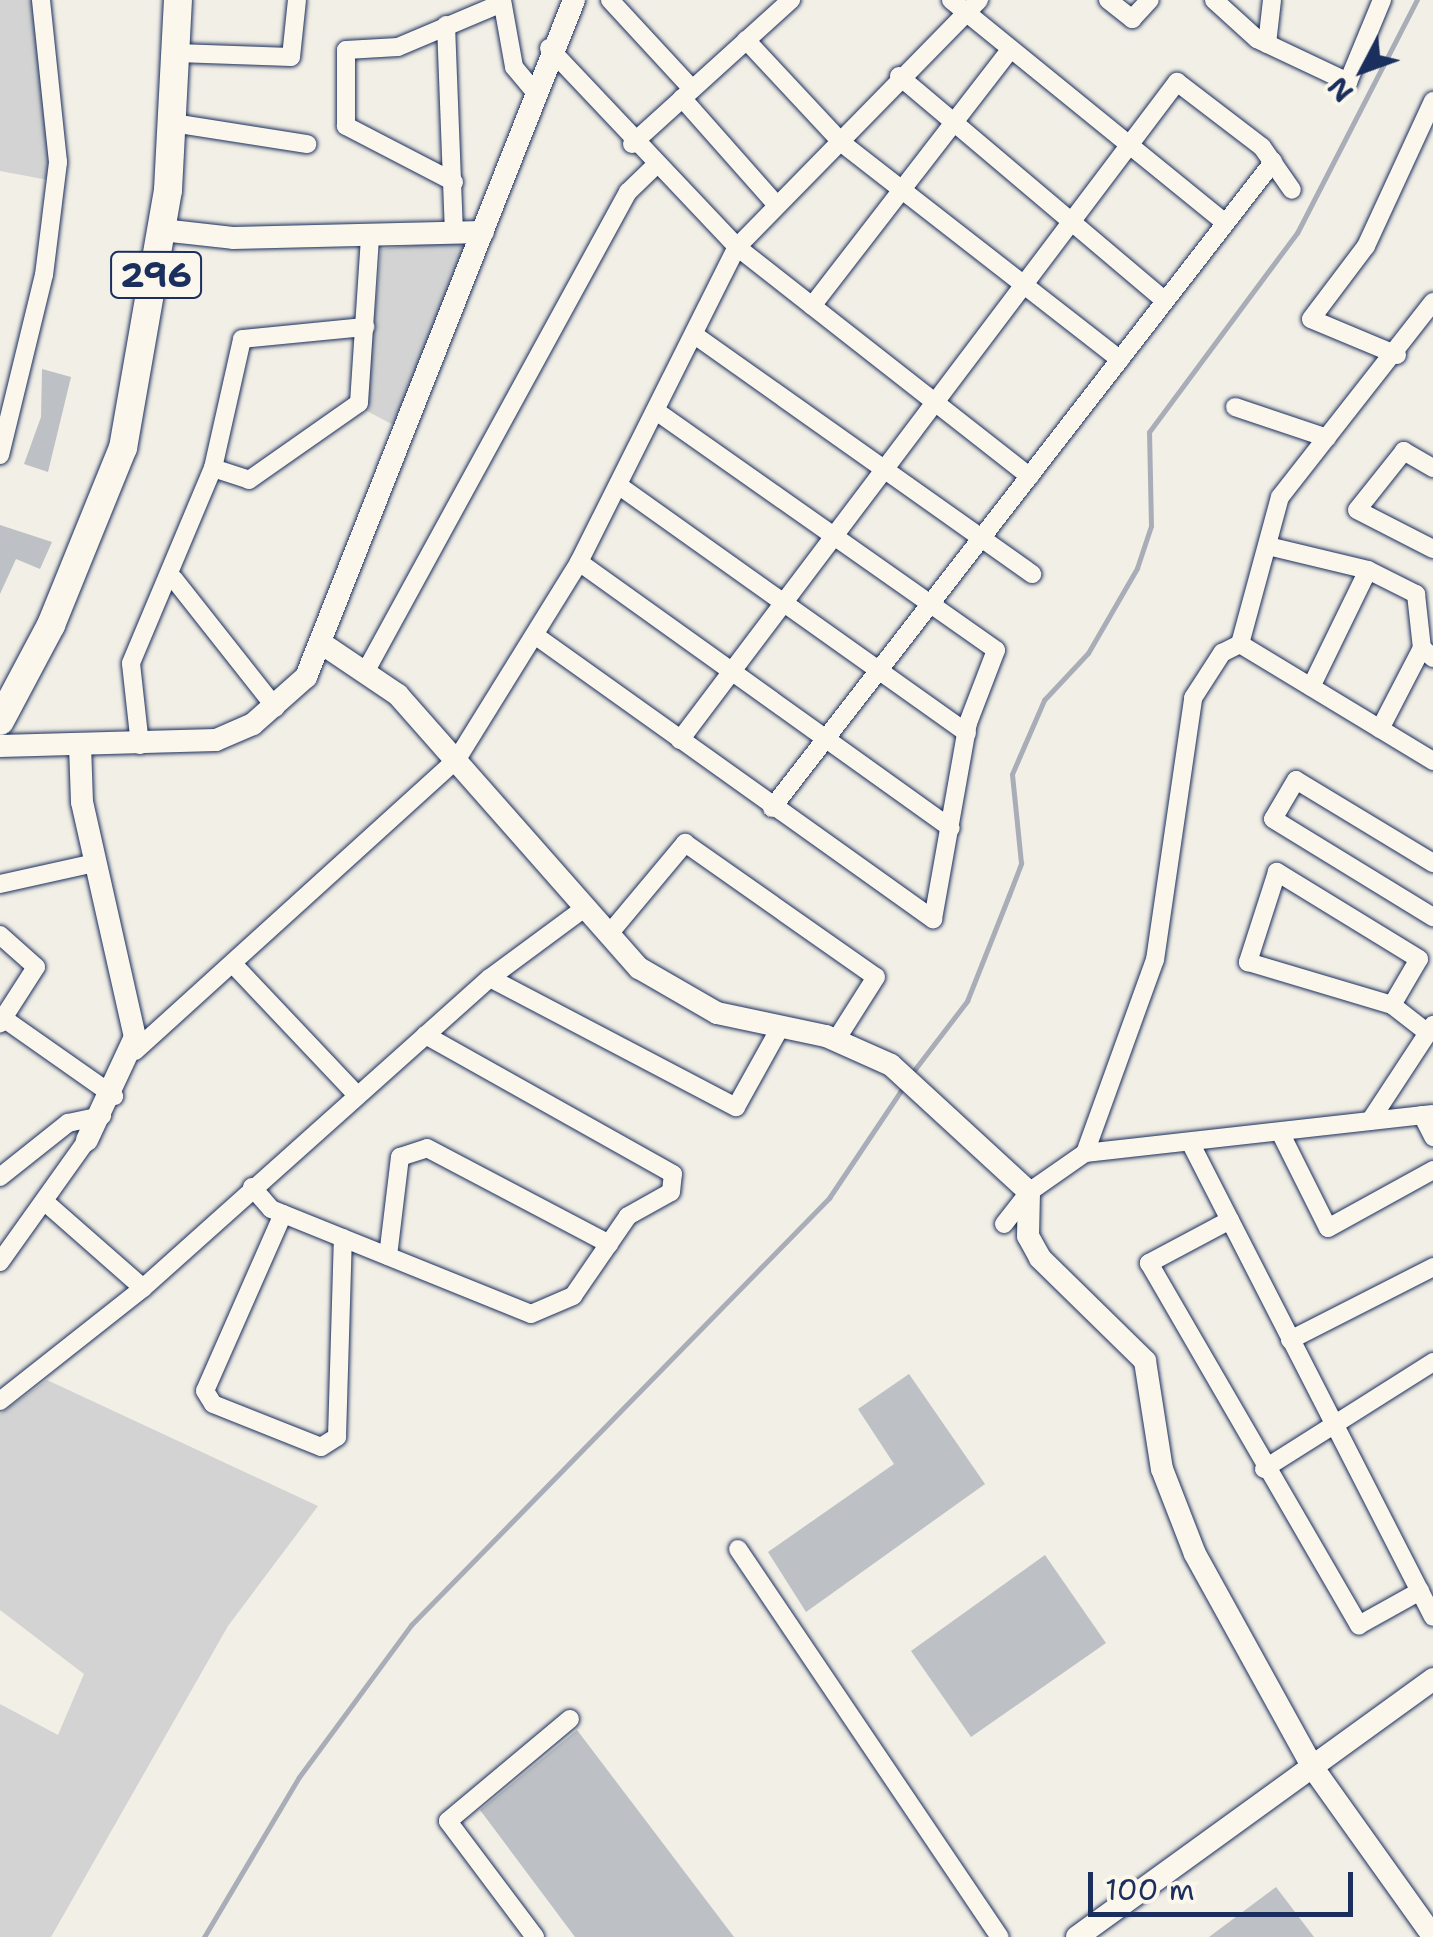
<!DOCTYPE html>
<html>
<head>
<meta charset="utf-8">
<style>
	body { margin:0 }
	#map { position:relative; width:1433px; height:1937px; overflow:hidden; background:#f2efe6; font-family:"Shantell Sans",sans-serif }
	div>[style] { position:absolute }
	.green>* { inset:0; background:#d2d3d2 }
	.stream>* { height:5px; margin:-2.5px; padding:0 2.5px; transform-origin:2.5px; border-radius:2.5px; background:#a9adb7 }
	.building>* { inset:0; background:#bdc0c4 }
	.roads { filter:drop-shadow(0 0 2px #1b2f5e) drop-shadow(0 0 2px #1b2f5e) }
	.minor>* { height:18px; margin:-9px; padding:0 9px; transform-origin:9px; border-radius:9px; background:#fbf7ec }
	.tertiary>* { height:22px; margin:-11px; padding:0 11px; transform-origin:11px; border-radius:11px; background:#fbf7ec }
	.trunk>* { height:28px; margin:-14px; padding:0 14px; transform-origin:14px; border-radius:14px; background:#fbf7ec }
	span { translate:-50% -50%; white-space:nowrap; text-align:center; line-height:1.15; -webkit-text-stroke:9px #fbf7ec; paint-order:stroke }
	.shield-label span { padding:2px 8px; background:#fbf7ec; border:2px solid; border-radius:8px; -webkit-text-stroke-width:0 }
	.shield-label { font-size:35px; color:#1b2f5e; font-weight:700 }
	.north { position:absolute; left:1313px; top:20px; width:100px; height:100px; -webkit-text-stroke:8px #fbf7ec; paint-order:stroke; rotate:229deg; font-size:28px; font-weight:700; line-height:40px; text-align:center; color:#1b2f5e }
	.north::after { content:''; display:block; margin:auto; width:35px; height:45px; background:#1b2f5e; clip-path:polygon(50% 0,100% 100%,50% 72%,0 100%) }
	.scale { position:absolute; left:1088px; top:1872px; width:265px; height:45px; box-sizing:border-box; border:5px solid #1b2f5e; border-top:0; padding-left:12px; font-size:30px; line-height:35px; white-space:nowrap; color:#1b2f5e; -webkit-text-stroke:8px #fbf7ec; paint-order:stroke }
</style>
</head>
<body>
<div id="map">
	<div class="green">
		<div style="clip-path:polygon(0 0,34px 0,50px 116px,48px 180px,0 171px)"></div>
		<div style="clip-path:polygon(471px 239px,401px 429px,365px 410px,381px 249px)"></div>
		<div style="clip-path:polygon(47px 1380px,318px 1506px,228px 1626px,51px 1937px,0 1937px,0 1704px,58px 1735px,84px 1674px,0 1610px,0 1414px)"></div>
	</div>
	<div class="stream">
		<div style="left:912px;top:1073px;width:91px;rotate:-52.6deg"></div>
		<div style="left:967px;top:1001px;width:114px;rotate:-68.4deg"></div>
		<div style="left:1009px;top:895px;width:34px;rotate:-69deg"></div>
		<div style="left:1021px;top:863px;width:89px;rotate:-95.8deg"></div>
		<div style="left:1012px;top:774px;width:81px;rotate:-66.6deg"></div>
		<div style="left:1044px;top:700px;width:64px;rotate:-46.9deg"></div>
		<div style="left:1088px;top:653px;width:98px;rotate:-60deg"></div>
		<div style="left:1137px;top:568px;width:44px;rotate:-71.6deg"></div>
		<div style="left:1151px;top:526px;width:94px;rotate:-91.2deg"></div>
		<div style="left:1149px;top:432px;width:248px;rotate:-53.4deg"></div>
		<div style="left:1297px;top:233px;width:262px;rotate:-62.8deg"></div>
		<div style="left:204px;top:1937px;width:186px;rotate:-59.3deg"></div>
		<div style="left:299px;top:1777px;width:189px;rotate:-53.6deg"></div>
		<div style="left:411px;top:1625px;width:598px;rotate:-45.61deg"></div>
		<div style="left:829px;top:1198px;width:135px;rotate:-56.2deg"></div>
	</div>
	<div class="building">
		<div style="clip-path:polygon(42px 369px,71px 377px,48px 472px,24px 464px,41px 417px)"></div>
		<div style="clip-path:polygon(0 525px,52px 542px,40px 569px,16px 559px,0 594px)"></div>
		<div style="clip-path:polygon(909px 1374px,985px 1484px,806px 1612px,768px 1552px,894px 1464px,858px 1409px)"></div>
		<div style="clip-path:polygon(1045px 1555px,1106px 1643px,971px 1737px,911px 1651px)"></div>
		<div style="clip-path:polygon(577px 1730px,734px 1937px,575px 1937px,480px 1810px)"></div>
		<div style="clip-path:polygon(1276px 1887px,1314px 1937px,1209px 1937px)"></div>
	</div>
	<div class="roads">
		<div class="minor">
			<div style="left:502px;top:0;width:68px;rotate:79.8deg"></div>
			<div style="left:514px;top:67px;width:31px;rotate:50deg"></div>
			<div style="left:610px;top:0;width:121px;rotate:47.3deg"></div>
			<div style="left:951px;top:0;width:353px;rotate:39.1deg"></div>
			<div style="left:1108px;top:0;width:31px;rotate:38deg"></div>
			<div style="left:1132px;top:19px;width:26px;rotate:-47deg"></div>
			<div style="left:1214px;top:0;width:58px;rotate:42.2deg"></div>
			<div style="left:1257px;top:39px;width:101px;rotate:25.3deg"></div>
			<div style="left:1348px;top:82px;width:89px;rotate:-67.5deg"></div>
			<div style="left:446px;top:25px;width:208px;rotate:87.8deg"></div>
			<div style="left:746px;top:40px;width:142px;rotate:47deg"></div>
			<div style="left:843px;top:144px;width:351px;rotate:37.9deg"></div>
			<div style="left:1267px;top:44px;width:44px;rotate:-83.5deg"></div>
			<div style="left:549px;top:48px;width:274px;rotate:46.6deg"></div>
			<div style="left:737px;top:247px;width:372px;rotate:38.1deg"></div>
			<div style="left:177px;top:53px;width:114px;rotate:2deg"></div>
			<div style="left:291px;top:57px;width:57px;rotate:-84deg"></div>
			<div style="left:899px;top:76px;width:348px;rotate:40.2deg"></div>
			<div style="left:682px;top:98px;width:140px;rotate:48.5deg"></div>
			<div style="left:173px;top:123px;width:136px;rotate:8.9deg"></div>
			<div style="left:632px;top:144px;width:215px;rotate:-42.2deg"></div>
			<div style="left:454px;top:182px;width:122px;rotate:-152.6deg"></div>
			<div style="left:346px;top:126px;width:76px;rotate:-90deg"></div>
			<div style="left:346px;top:50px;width:52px;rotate:-3.3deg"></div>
			<div style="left:398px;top:47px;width:113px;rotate:-22.9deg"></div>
			<div style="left:812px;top:306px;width:324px;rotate:-52.3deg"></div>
			<div style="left:696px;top:336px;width:412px;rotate:35.3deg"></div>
			<div style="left:1397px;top:355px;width:93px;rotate:-157.3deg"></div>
			<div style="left:1311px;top:319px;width:91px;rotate:-53deg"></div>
			<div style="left:1366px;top:246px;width:160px;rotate:-65.2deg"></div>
			<div style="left:1235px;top:407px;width:97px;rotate:18.6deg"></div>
			<div style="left:0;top:455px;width:185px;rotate:-76.3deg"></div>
			<div style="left:44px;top:275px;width:114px;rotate:-82.9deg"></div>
			<div style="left:58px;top:162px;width:163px;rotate:-96deg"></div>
			<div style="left:213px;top:468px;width:38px;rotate:18deg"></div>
			<div style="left:249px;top:480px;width:134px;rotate:-35deg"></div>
			<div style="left:359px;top:403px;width:166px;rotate:-86.2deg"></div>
			<div style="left:1433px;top:468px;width:34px;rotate:-150deg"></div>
			<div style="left:1404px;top:451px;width:75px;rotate:128.5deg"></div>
			<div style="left:1357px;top:510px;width:85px;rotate:27.2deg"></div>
			<div style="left:618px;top:485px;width:428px;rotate:35.4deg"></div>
			<div style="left:1268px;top:546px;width:103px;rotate:13.5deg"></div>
			<div style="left:579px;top:562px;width:457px;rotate:35.6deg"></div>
			<div style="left:174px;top:579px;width:164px;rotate:51.7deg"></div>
			<div style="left:536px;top:636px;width:488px;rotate:35.5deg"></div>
			<div style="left:933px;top:919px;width:199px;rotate:-79.9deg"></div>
			<div style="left:968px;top:723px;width:78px;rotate:-69deg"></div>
			<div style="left:996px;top:650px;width:414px;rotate:-144.9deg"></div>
			<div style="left:1240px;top:644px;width:226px;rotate:31.2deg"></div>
			<div style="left:368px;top:667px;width:542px;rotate:-61.31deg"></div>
			<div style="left:628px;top:192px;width:37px;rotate:-44deg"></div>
			<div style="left:1311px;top:687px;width:130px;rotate:-64deg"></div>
			<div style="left:1368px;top:570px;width:54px;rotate:26.6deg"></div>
			<div style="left:1416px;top:594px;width:54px;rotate:83.7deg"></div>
			<div style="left:1380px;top:729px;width:91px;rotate:-62.6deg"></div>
			<div style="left:1422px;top:648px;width:15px;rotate:42deg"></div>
			<div style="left:680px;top:740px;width:825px;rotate:-52.94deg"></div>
			<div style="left:1177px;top:82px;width:107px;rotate:37.4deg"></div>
			<div style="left:1262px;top:147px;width:52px;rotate:55.1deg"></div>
			<div style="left:140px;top:745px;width:82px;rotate:-96.3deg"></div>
			<div style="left:131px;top:663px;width:212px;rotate:-67.2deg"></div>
			<div style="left:213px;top:468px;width:132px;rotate:-77.3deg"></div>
			<div style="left:242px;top:339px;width:124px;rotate:-5.6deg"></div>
			<div style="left:772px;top:808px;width:818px;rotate:-52.2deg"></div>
			<div style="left:1433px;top:863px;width:160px;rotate:-148.8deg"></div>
			<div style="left:1296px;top:780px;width:45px;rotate:120.5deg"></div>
			<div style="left:1273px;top:819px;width:188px;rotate:31.5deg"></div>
			<div style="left:0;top:884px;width:97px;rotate:-12.5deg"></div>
			<div style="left:609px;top:934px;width:119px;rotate:-50.1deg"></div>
			<div style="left:685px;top:843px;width:233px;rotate:35.1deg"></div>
			<div style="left:876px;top:977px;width:75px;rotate:122.4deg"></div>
			<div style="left:0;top:935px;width:48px;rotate:41.6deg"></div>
			<div style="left:36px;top:967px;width:67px;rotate:122.7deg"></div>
			<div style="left:233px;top:964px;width:180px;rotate:46.6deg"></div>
			<div style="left:490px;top:978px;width:278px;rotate:27.7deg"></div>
			<div style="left:736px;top:1107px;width:93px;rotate:-60.9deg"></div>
			<div style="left:1392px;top:1005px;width:53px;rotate:-59.6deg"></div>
			<div style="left:1419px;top:959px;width:167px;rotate:-148.5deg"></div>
			<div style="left:1277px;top:872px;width:95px;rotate:107.9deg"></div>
			<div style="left:1248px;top:962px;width:150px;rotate:16.6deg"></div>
			<div style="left:1392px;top:1005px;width:46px;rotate:37.9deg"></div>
			<div style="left:3px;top:1018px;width:136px;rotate:35.1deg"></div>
			<div style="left:135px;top:1051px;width:435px;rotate:-42.2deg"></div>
			<div style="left:457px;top:759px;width:232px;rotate:-58.2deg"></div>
			<div style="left:579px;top:562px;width:352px;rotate:-63.4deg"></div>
			<div style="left:737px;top:247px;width:346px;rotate:-45.6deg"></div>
			<div style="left:1422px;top:1115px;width:25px;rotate:63deg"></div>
			<div style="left:1370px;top:1121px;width:115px;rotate:-56.7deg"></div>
			<div style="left:1280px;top:1132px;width:107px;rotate:63.4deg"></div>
			<div style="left:1328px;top:1228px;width:120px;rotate:-28.9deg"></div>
			<div style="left:1191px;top:1144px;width:531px;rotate:62.9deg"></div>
			<div style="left:1085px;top:1153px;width:205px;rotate:-70.1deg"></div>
			<div style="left:1155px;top:960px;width:265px;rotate:-81.7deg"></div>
			<div style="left:1193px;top:698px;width:54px;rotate:-57.2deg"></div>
			<div style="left:1222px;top:653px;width:20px;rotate:-27deg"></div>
			<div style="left:1240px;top:644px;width:152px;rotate:-74.8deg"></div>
			<div style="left:1280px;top:497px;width:248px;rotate:-51.9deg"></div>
			<div style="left:0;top:1177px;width:87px;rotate:-38.5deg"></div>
			<div style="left:68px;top:1123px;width:35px;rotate:-12deg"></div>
			<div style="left:252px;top:1187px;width:29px;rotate:49deg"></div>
			<div style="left:271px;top:1209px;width:280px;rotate:22deg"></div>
			<div style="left:531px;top:1314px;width:46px;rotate:-23.2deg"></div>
			<div style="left:573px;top:1296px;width:97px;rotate:-55.5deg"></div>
			<div style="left:628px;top:1216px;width:49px;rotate:-29.2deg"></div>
			<div style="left:671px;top:1192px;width:18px;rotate:-84deg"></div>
			<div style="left:673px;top:1174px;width:284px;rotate:-150.7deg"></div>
			<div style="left:44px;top:1201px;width:132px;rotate:41.3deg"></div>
			<div style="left:283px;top:1214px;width:193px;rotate:113.8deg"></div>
			<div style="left:205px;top:1391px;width:15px;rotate:58deg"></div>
			<div style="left:213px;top:1404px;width:116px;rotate:21.7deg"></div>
			<div style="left:321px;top:1447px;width:19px;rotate:-32deg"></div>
			<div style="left:337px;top:1437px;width:199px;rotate:-88.3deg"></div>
			<div style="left:1230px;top:1220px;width:92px;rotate:152deg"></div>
			<div style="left:1149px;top:1263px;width:419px;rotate:59.9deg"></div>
			<div style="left:1359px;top:1625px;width:70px;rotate:-29.1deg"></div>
			<div style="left:1004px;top:1224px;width:41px;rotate:-52deg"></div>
			<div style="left:1029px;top:1192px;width:68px;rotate:-34.9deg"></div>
			<div style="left:1085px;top:1153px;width:350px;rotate:-6.4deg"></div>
			<div style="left:388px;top:1256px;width:100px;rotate:-83.1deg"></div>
			<div style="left:400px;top:1157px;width:28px;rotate:-18deg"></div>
			<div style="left:427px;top:1148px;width:206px;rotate:27.8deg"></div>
			<div style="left:0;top:1262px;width:150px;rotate:-54.5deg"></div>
			<div style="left:1290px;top:1340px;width:161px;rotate:-27deg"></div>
			<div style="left:0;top:1401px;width:182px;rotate:-38.3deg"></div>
			<div style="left:143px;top:1288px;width:465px;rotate:-41.8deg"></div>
			<div style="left:490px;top:978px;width:119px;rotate:-36.5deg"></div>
			<div style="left:1264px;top:1469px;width:200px;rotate:-32.3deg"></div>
			<div style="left:738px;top:1549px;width:468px;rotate:56deg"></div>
			<div style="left:535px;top:1937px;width:145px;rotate:-126.9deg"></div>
			<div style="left:448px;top:1821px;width:159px;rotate:-39.9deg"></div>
		</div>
		<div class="tertiary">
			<div style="left:162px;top:230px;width:71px;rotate:6.4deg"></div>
			<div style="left:233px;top:238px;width:250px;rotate:-1.4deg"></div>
			<div style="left:324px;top:645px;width:89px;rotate:34deg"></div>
			<div style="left:398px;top:695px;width:364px;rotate:48.6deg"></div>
			<div style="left:639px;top:968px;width:90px;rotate:30deg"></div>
			<div style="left:717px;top:1013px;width:111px;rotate:11.9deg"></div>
			<div style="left:826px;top:1036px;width:71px;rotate:24deg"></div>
			<div style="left:891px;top:1065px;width:188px;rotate:42.6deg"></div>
			<div style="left:1029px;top:1192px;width:44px;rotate:91.3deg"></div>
			<div style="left:1028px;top:1236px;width:25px;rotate:61deg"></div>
			<div style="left:1040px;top:1258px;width:147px;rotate:44.4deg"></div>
			<div style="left:1145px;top:1361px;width:109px;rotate:81.1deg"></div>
			<div style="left:1162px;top:1469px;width:91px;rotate:68.8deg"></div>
			<div style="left:1195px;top:1554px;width:244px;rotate:61.1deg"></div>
			<div style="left:1313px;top:1768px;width:206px;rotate:54.5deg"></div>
			<div style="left:80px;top:745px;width:57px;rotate:88deg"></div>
			<div style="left:82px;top:802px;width:241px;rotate:77.3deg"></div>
			<div style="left:135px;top:1037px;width:114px;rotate:115deg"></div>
			<div style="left:0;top:746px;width:216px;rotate:-1.6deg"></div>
			<div style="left:216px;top:740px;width:40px;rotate:-23.4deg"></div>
			<div style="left:253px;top:724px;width:71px;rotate:-41.6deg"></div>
			<div style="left:306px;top:677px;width:728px;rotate:-68.4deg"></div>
			<div style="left:1077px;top:1937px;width:440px;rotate:-35.9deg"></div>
		</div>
		<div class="trunk">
			<div style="left:0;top:721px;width:109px;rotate:-62deg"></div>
			<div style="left:51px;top:625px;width:191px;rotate:-67.9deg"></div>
			<div style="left:123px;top:448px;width:262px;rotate:-80.1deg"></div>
			<div style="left:168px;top:190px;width:190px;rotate:-87deg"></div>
		</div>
	</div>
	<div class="shield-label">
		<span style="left:156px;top:275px">296</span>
	</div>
	<div class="north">N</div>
	<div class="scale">100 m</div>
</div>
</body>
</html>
